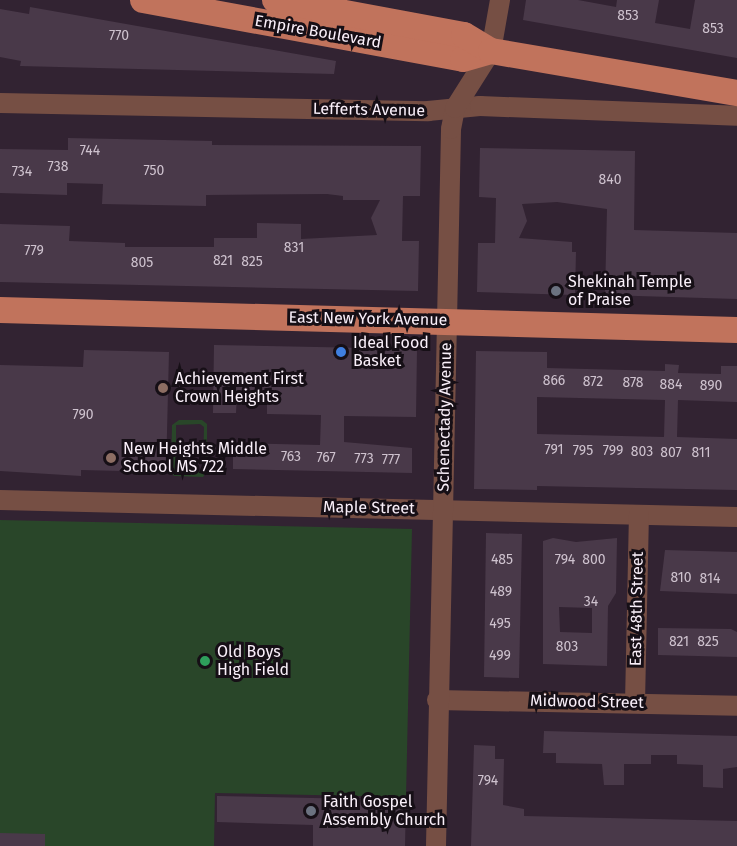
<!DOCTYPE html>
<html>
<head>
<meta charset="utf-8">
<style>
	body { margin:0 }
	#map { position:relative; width:737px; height:846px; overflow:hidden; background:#322332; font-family:"Fira Sans",sans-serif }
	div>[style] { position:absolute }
	.green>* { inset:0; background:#294629 }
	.building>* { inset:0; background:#493949 }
	.minor>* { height:20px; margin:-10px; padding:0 10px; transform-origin:10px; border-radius:10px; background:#764f44 }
	.major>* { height:26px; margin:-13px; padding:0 13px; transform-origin:13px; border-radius:13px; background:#c1735c }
	.dots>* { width:16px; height:16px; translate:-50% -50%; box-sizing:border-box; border:3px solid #160f16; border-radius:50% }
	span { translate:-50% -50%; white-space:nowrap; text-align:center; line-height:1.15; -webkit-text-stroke:6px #160f16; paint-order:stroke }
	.number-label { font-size:14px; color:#cec2ce }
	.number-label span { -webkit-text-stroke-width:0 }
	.street-label { font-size:16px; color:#faf0fa }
	.poi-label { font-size:16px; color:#faf0fa }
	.left { translate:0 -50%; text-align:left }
</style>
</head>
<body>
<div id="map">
	<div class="green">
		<div style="clip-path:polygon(evenodd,179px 420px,202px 420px,207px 424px,207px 471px,203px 477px,174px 476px,171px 472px,172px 425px,179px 420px,200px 424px,204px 427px,203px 471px,176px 472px,176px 425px,200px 424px)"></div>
		<div style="clip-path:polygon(0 520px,412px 529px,406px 797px,215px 793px,214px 846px,0 846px)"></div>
	</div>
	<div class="building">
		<div style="clip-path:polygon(526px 0,578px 0,616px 7px,617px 0,659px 0,655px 23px,690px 29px,695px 0,737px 0,737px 58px,523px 20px)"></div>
		<div style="clip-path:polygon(30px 7px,336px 61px,334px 74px,20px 66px,21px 61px,0 57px,0 9px,29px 14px)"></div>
		<div style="clip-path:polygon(68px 138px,212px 141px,212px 145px,421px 146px,420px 196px,403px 196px,402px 241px,419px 241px,418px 291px,0 282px,0 224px,70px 226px,69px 241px,125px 243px,125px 247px,214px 247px,214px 238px,257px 238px,257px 223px,301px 224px,301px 239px,377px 235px,371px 218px,380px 200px,343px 200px,343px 196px,327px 194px,206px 195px,206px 206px,102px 204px,103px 184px,67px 183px,67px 195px,0 193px,0 149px,68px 150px)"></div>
		<div style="clip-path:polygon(480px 148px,635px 151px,634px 230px,737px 233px,737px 299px,605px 295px,607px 209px,557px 202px,522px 204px,527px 221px,519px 238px,572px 242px,572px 252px,576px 252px,575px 295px,477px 292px,478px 243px,495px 243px,496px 198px,479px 197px)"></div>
		<div style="clip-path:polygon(214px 345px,417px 349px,416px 417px,344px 416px,344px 442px,412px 448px,412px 473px,233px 469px,233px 443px,320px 445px,321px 415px,267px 414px,267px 394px,251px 394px,237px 393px,236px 413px,213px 413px)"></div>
		<div style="clip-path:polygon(84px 350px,169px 352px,166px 472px,81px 470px,81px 476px,0 471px,0 365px,83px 367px)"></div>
		<div style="clip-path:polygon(evenodd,476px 351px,547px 352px,547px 368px,665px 371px,665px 364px,679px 365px,678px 373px,721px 374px,721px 366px,737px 366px,737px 402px,678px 400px,677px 437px,737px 439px,737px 490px,537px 486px,537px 490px,474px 489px,476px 351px,537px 397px,665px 400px,664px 437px,537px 434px,537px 397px)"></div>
		<div style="clip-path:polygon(486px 533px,522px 534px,519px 678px,484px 677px)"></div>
		<div style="clip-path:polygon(evenodd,553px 538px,576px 542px,617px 538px,616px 593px,608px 606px,607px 666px,543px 664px,543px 541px,553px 538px,559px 607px,592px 608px,592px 633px,560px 632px,559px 607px)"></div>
		<div style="clip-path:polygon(665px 550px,737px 552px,737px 594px,660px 591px)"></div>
		<div style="clip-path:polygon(658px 628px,731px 629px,737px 632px,737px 657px,658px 655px)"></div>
		<div style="clip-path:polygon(544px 731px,737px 736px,737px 767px,723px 769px,723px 788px,703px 787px,703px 765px,677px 764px,677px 755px,651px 755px,651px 764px,624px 764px,624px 785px,604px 785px,602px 764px,556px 763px,556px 753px,543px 753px)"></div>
		<div style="clip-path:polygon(474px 745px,495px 746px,495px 759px,504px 759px,503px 805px,524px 809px,524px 816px,737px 821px,737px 846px,471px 846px)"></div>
		<div style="clip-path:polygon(217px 796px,406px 800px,405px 846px,313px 846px,313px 825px,217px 822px)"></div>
		<div style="clip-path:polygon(0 833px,45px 834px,45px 846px,0 846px)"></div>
	</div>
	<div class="minor">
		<div style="left:0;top:103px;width:428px;rotate:1.1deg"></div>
		<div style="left:428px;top:111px;width:52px;rotate:-5.5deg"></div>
		<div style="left:480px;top:106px;width:257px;rotate:2.2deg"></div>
		<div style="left:0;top:500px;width:737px;rotate:1.32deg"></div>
		<div style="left:437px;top:700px;width:300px;rotate:1.1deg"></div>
		<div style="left:635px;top:703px;width:188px;rotate:-88.8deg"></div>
		<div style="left:436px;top:846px;width:717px;rotate:-88.8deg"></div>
		<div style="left:451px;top:129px;width:21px;rotate:-79deg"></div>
		<div style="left:455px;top:108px;width:67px;rotate:-57.7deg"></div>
		<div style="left:491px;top:51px;width:52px;rotate:-80deg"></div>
	</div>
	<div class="major">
		<div style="left:143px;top:0;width:325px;rotate:10.4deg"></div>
		<div style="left:463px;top:59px;width:29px;rotate:-16deg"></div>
		<div style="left:275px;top:0;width:192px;rotate:10.5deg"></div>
		<div style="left:464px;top:35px;width:31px;rotate:31deg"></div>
		<div style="left:491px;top:51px;width:250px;rotate:9.7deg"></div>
		<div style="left:0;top:310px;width:737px;rotate:1.55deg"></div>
	</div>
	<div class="dots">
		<div style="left:556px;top:291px;background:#6b7280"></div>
		<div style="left:341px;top:352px;background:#3f7fe0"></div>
		<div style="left:163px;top:388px;background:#8d6e63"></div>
		<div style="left:111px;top:458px;background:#8d6e63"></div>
		<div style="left:205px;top:661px;background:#2e9e5b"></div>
		<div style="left:311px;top:811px;background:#6b7280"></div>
	</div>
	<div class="number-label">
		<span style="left:628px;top:16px">853</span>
		<span style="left:713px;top:29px">853</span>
		<span style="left:119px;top:36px">770</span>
		<span style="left:90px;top:151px">744</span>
		<span style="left:58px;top:167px">738</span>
		<span style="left:154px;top:171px">750</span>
		<span style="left:22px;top:172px">734</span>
		<span style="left:610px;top:180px">840</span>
		<span style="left:294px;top:248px">831</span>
		<span style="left:34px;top:251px">779</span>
		<span style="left:223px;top:261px">821</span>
		<span style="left:252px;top:262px">825</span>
		<span style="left:142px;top:263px">805</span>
		<span style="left:554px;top:381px">866</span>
		<span style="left:593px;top:382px">872</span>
		<span style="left:633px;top:383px">878</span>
		<span style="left:671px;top:385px">884</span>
		<span style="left:711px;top:386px">890</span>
		<span style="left:83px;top:415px">790</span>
		<span style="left:554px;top:450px">791</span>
		<span style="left:583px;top:451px">795</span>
		<span style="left:613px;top:451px">799</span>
		<span style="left:642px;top:452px">803</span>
		<span style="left:671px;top:453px">807</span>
		<span style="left:701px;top:453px">811</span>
		<span style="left:291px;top:457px">763</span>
		<span style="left:326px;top:458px">767</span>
		<span style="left:364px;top:459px">773</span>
		<span style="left:391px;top:460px">777</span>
		<span style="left:502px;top:560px">485</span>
		<span style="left:565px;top:560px">794</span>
		<span style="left:594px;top:560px">800</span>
		<span style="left:681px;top:578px">810</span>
		<span style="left:710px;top:579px">814</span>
		<span style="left:501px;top:592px">489</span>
		<span style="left:591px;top:602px">34</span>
		<span style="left:500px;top:624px">495</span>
		<span style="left:679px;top:642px">821</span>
		<span style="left:708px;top:642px">825</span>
		<span style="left:567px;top:647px">803</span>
		<span style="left:500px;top:656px">499</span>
		<span style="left:488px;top:781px">794</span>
	</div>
	<div class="street-label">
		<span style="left:318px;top:32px;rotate:10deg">Empire Boulevard</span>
		<span style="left:369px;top:110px;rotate:1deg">Lefferts Avenue</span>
		<span style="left:368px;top:319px;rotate:1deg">East New York Avenue</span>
		<span style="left:445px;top:417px;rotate:-89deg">Schenectady Avenue</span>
		<span style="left:369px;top:508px;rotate:1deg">Maple Street</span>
		<span style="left:637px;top:609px;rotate:-89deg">East 48th Street</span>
		<span style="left:587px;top:702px;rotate:1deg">Midwood Street</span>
	</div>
	<div class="poi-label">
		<span class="left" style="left:568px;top:291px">Shekinah Temple<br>of Praise</span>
		<span class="left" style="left:353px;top:352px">Ideal Food<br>Basket</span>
		<span class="left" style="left:175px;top:388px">Achievement First<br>Crown Heights</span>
		<span class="left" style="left:123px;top:458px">New Heights Middle<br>School MS 722</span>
		<span class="left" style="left:217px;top:661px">Old Boys<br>High Field</span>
		<span class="left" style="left:323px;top:811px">Faith Gospel<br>Assembly Church</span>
	</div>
</div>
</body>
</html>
